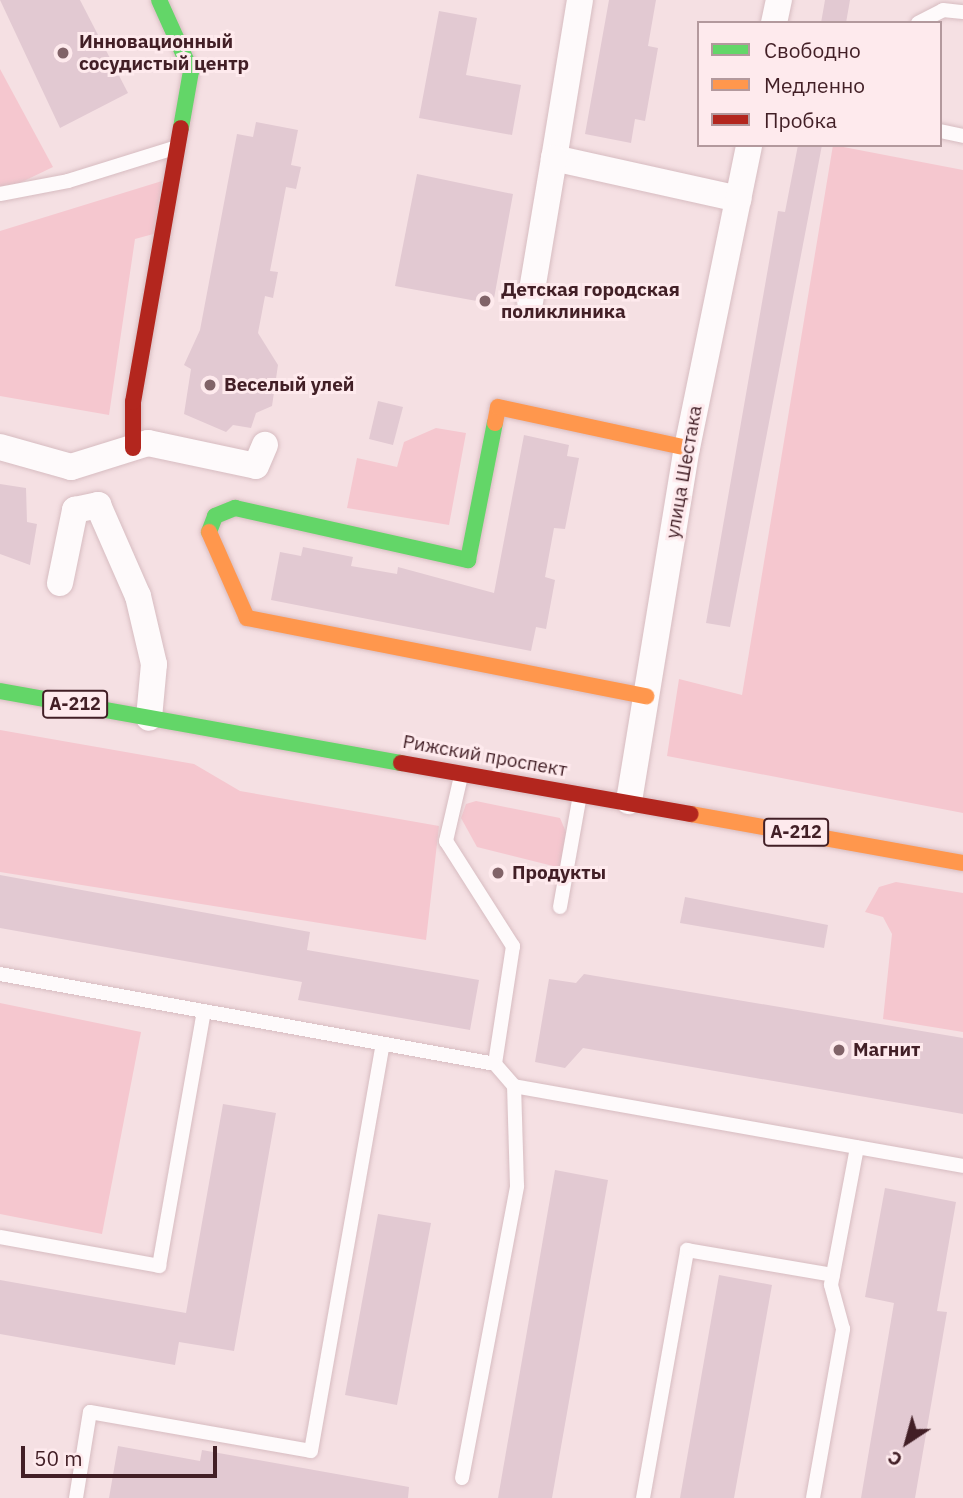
<!DOCTYPE html>
<html>
<head>
<meta charset="utf-8">
<style>
	body { margin:0 }
	#map { position:relative; width:963px; height:1498px; overflow:hidden; background:#f5e0e3; font-family:"IBM Plex Sans",sans-serif }
	div>[style] { position:absolute }
	.green>* { inset:0; background:#f5c7cf }
	.building>* { inset:0; background:#e2c9d2 }
	.roads { filter:drop-shadow(0 0 2px #d7bcc1) drop-shadow(0 0 2px #d7bcc1) }
	.lane>* { height:14px; margin:-7px; padding:0 7px; transform-origin:7px; border-radius:7px; background:#fefafb }
	.street>* { height:26px; margin:-13px; padding:0 13px; transform-origin:13px; border-radius:13px; background:#fefafb }
	.fast>* { height:16px; margin:-8px; padding:0 8px; transform-origin:8px; border-radius:8px; background:#63d668 }
	.slow>* { height:16px; margin:-8px; padding:0 8px; transform-origin:8px; border-radius:8px; background:#ff974d }
	.jam>* { height:16px; margin:-8px; padding:0 8px; transform-origin:8px; border-radius:8px; background:#b3261e }
	.dots>* { width:19px; height:19px; translate:-50% -50%; box-sizing:border-box; border:4px solid #feeaed; border-radius:50% }
	span { translate:-50% -50%; white-space:nowrap; text-align:center; line-height:1.15; -webkit-text-stroke:6px #feeaed; paint-order:stroke }
	.shield-label span { padding:2px 5px; background:#feeaed; border:2px solid; border-radius:5px; -webkit-text-stroke-width:0 }
	.shield-label { font-size:18px; color:#421f26; font-weight:700 }
	.poi-label { font-size:19px; color:#421f26; font-weight:700 }
	.left { translate:0 -50%; text-align:left }
	.street-label { font-size:19px; color:#421f26 }
	.legend { position:absolute; left:697px; top:21px; width:245px; height:126px; box-sizing:border-box; background:#feeaed; border:2px solid #b3999d; margin:0; padding:9px 12px; list-style:none; font-size:21px; color:#421f26 }
	.legend li { display:flex; align-items:center; gap:14px; height:35px }
	.legend b { width:35px; border:2px solid #b3999d }
	.north { position:absolute; left:872px; top:1407px; width:70px; height:70px; -webkit-text-stroke:5px #feeaed; paint-order:stroke; rotate:216deg; font-size:19px; font-weight:700; line-height:28px; text-align:center; color:#421f26 }
	.north::after { content:''; display:block; margin:auto; width:24px; height:32px; background:#421f26; clip-path:polygon(50% 0,100% 100%,50% 72%,0 100%) }
	.scale { position:absolute; left:21px; top:1446px; width:196px; height:32px; box-sizing:border-box; border:4px solid #421f26; border-top:0; padding-left:9px; font-size:21px; line-height:24px; white-space:nowrap; color:#421f26; -webkit-text-stroke:5px #feeaed; paint-order:stroke }
</style>
</head>
<body>
<div id="map">
	<div class="green">
		<div style="clip-path:polygon(0 69px,53px 167px,1px 192px,0 191px)"></div>
		<div style="clip-path:polygon(833px 145px,963px 170px,963px 813px,667px 756px,679px 679px,742px 695px)"></div>
		<div style="clip-path:polygon(162px 181px,157px 233px,135px 239px,109px 415px,0 396px,0 231px)"></div>
		<div style="clip-path:polygon(436px 428px,466px 433px,449px 525px,347px 508px,357px 458px,397px 467px,404px 442px)"></div>
		<div style="clip-path:polygon(0 730px,194px 764px,240px 791px,439px 826px,426px 940px,0 872px)"></div>
		<div style="clip-path:polygon(476px 801px,560px 818px,566px 832px,561px 868px,477px 847px,461px 818px,466px 804px)"></div>
		<div style="clip-path:polygon(896px 882px,963px 893px,963px 1032px,883px 1019px,892px 934px,883px 917px,865px 912px,879px 887px)"></div>
		<div style="clip-path:polygon(0 1003px,141px 1032px,102px 1234px,0 1214px)"></div>
	</div>
	<div class="building">
		<div style="clip-path:polygon(0 0,80px 0,128px 93px,60px 128px)"></div>
		<div style="clip-path:polygon(609px 0,656px 0,648px 46px,658px 48px,645px 121px,635px 119px,631px 143px,585px 134px)"></div>
		<div style="clip-path:polygon(825px 0,850px 0,846px 23px,821px 23px)"></div>
		<div style="clip-path:polygon(439px 11px,477px 18px,466px 75px,521px 85px,512px 135px,419px 118px)"></div>
		<div style="clip-path:polygon(256px 122px,298px 130px,291px 165px,301px 167px,296px 189px,286px 187px,270px 271px,278px 272px,273px 298px,265px 296px,258px 333px,278px 365px,272px 406px,256px 413px,251px 428px,233px 425px,226px 432px,184px 414px,191px 369px,184px 365px,200px 330px,237px 134px,253px 137px)"></div>
		<div style="clip-path:polygon(798px 145px,822px 145px,730px 627px,706px 623px,778px 211px,785px 212px)"></div>
		<div style="clip-path:polygon(417px 174px,513px 194px,493px 304px,395px 286px)"></div>
		<div style="clip-path:polygon(378px 401px,403px 407px,393px 445px,369px 439px)"></div>
		<div style="clip-path:polygon(524px 435px,569px 445px,567px 456px,579px 458px,565px 529px,554px 528px,545px 577px,555px 580px,546px 629px,536px 627px,531px 651px,271px 600px,280px 552px,301px 556px,303px 547px,353px 557px,351px 566px,397px 574px,398px 567px,494px 593px)"></div>
		<div style="clip-path:polygon(0 484px,26px 488px,27px 522px,37px 524px,30px 565px,0 554px)"></div>
		<div style="clip-path:polygon(0 875px,310px 932px,307px 950px,479px 980px,470px 1030px,298px 1000px,302px 982px,0 928px)"></div>
		<div style="clip-path:polygon(685px 897px,828px 925px,824px 948px,680px 923px)"></div>
		<div style="clip-path:polygon(584px 974px,963px 1038px,963px 1114px,583px 1048px,565px 1068px,535px 1062px,549px 979px,576px 983px)"></div>
		<div style="clip-path:polygon(223px 1104px,276px 1113px,234px 1351px,179px 1342px,175px 1365px,0 1334px,0 1280px,186px 1313px)"></div>
		<div style="clip-path:polygon(555px 1170px,608px 1180px,552px 1498px,498px 1498px)"></div>
		<div style="clip-path:polygon(885px 1188px,956px 1202px,937px 1311px,947px 1312px,915px 1498px,861px 1498px,894px 1303px,865px 1297px)"></div>
		<div style="clip-path:polygon(378px 1214px,431px 1223px,397px 1405px,345px 1395px)"></div>
		<div style="clip-path:polygon(719px 1275px,772px 1285px,734px 1498px,680px 1498px)"></div>
		<div style="clip-path:polygon(118px 1446px,200px 1461px,202px 1450px,409px 1487px,408px 1498px,109px 1498px)"></div>
	</div>
	<div class="roads">
		<div class="lane">
			<div style="left:918px;top:23px;width:28px;rotate:-27deg"></div>
			<div style="left:943px;top:10px;width:20px;rotate:6deg"></div>
			<div style="left:940px;top:131px;width:24px;rotate:12deg"></div>
			<div style="left:0;top:194px;width:69px;rotate:-10.8deg"></div>
			<div style="left:68px;top:181px;width:111px;rotate:-17.3deg"></div>
			<div style="left:461px;top:776px;width:67px;rotate:103deg"></div>
			<div style="left:446px;top:841px;width:125px;rotate:57.5deg"></div>
			<div style="left:513px;top:946px;width:119px;rotate:98.7deg"></div>
			<div style="left:495px;top:1064px;width:29px;rotate:49deg"></div>
			<div style="left:514px;top:1086px;width:456px;rotate:10.1deg"></div>
			<div style="left:560px;top:907px;width:114px;rotate:-79.9deg"></div>
			<div style="left:0;top:974px;width:503px;rotate:10.3deg"></div>
			<div style="left:0;top:1237px;width:162px;rotate:10.3deg"></div>
			<div style="left:159px;top:1266px;width:258px;rotate:-80deg"></div>
			<div style="left:462px;top:1478px;width:297px;rotate:-79.3deg"></div>
			<div style="left:517px;top:1186px;width:100px;rotate:-91.7deg"></div>
			<div style="left:76px;top:1498px;width:87px;rotate:-80.8deg"></div>
			<div style="left:90px;top:1412px;width:224px;rotate:10deg"></div>
			<div style="left:311px;top:1451px;width:413px;rotate:-80deg"></div>
			<div style="left:643px;top:1498px;width:252px;rotate:-79.9deg"></div>
			<div style="left:687px;top:1250px;width:148px;rotate:9.7deg"></div>
			<div style="left:813px;top:1498px;width:172px;rotate:-79.9deg"></div>
			<div style="left:843px;top:1329px;width:46px;rotate:-105.3deg"></div>
			<div style="left:831px;top:1285px;width:140px;rotate:-79.3deg"></div>
		</div>
		<div class="street">
			<div style="left:580px;top:0;width:160px;rotate:99.3deg"></div>
			<div style="left:554px;top:158px;width:189px;rotate:12.5deg"></div>
			<div style="left:774px;top:23px;width:24px;rotate:-78deg"></div>
			<div style="left:530px;top:302px;width:146px;rotate:-80.5deg"></div>
			<div style="left:0;top:447px;width:74px;rotate:15.7deg"></div>
			<div style="left:71px;top:467px;width:81px;rotate:-17.3deg"></div>
			<div style="left:148px;top:443px;width:110px;rotate:12deg"></div>
			<div style="left:256px;top:466px;width:23px;rotate:-67deg"></div>
			<div style="left:60px;top:583px;width:75px;rotate:-78.4deg"></div>
			<div style="left:75px;top:510px;width:24px;rotate:-12deg"></div>
			<div style="left:98px;top:505px;width:99px;rotate:66.3deg"></div>
			<div style="left:138px;top:596px;width:70px;rotate:76.8deg"></div>
			<div style="left:154px;top:664px;width:54px;rotate:95.3deg"></div>
			<div style="left:629px;top:801px;width:358px;rotate:-80.7deg"></div>
			<div style="left:687px;top:448px;width:309px;rotate:-78.4deg"></div>
		</div>
		<div class="fast">
			<div style="left:159px;top:0;width:78px;rotate:65.7deg"></div>
			<div style="left:191px;top:71px;width:58px;rotate:100deg"></div>
			<div style="left:209px;top:532px;width:17px;rotate:-69deg"></div>
			<div style="left:215px;top:516px;width:22px;rotate:-22deg"></div>
			<div style="left:235px;top:508px;width:239px;rotate:12.6deg"></div>
			<div style="left:468px;top:560px;width:140px;rotate:-78.9deg"></div>
			<div style="left:0;top:691px;width:407px;rotate:10.2deg"></div>
		</div>
		<div class="slow">
			<div style="left:495px;top:423px;width:16px;rotate:-79deg"></div>
			<div style="left:498px;top:407px;width:193px;rotate:12.2deg"></div>
			<div style="left:209px;top:532px;width:94px;rotate:66.2deg"></div>
			<div style="left:247px;top:618px;width:407px;rotate:11.1deg"></div>
			<div style="left:691px;top:814px;width:276px;rotate:10.2deg"></div>
		</div>
		<div class="jam">
			<div style="left:133px;top:448px;width:46px;rotate:-90deg"></div>
			<div style="left:133px;top:402px;width:278px;rotate:-80.1deg"></div>
			<div style="left:401px;top:763px;width:294px;rotate:10deg"></div>
		</div>
	</div>
	<div class="dots">
		<div style="left:63px;top:53px;background:#816368"></div>
		<div style="left:485px;top:301px;background:#816368"></div>
		<div style="left:210px;top:385px;background:#816368"></div>
		<div style="left:498px;top:873px;background:#816368"></div>
		<div style="left:839px;top:1050px;background:#816368"></div>
	</div>
	<div class="shield-label">
		<span style="left:75px;top:704px">А-212</span>
		<span style="left:796px;top:832px">А-212</span>
	</div>
	<div class="poi-label">
		<span class="left" style="left:79px;top:53px">Инновационный<br>сосудистый центр</span>
		<span class="left" style="left:501px;top:301px">Детская городская<br>поликлиника</span>
		<span class="left" style="left:224px;top:385px">Веселый улей</span>
		<span class="left" style="left:512px;top:873px">Продукты</span>
		<span class="left" style="left:853px;top:1050px">Магнит</span>
	</div>
	<div class="street-label">
		<span style="left:684px;top:472px;rotate:-80deg">улица Шестака</span>
		<span style="left:485px;top:756px;rotate:10deg">Рижский проспект</span>
	</div>
	<ul class="legend">
	<li><b style="height:9px;background:#63d668"></b>Свободно</li>
	<li><b style="height:9px;background:#ff974d"></b>Медленно</li>
	<li><b style="height:9px;background:#b3261e"></b>Пробка</li>
	</ul>
	<div class="north">С</div>
	<div class="scale">50 m</div>
</div>
</body>
</html>
